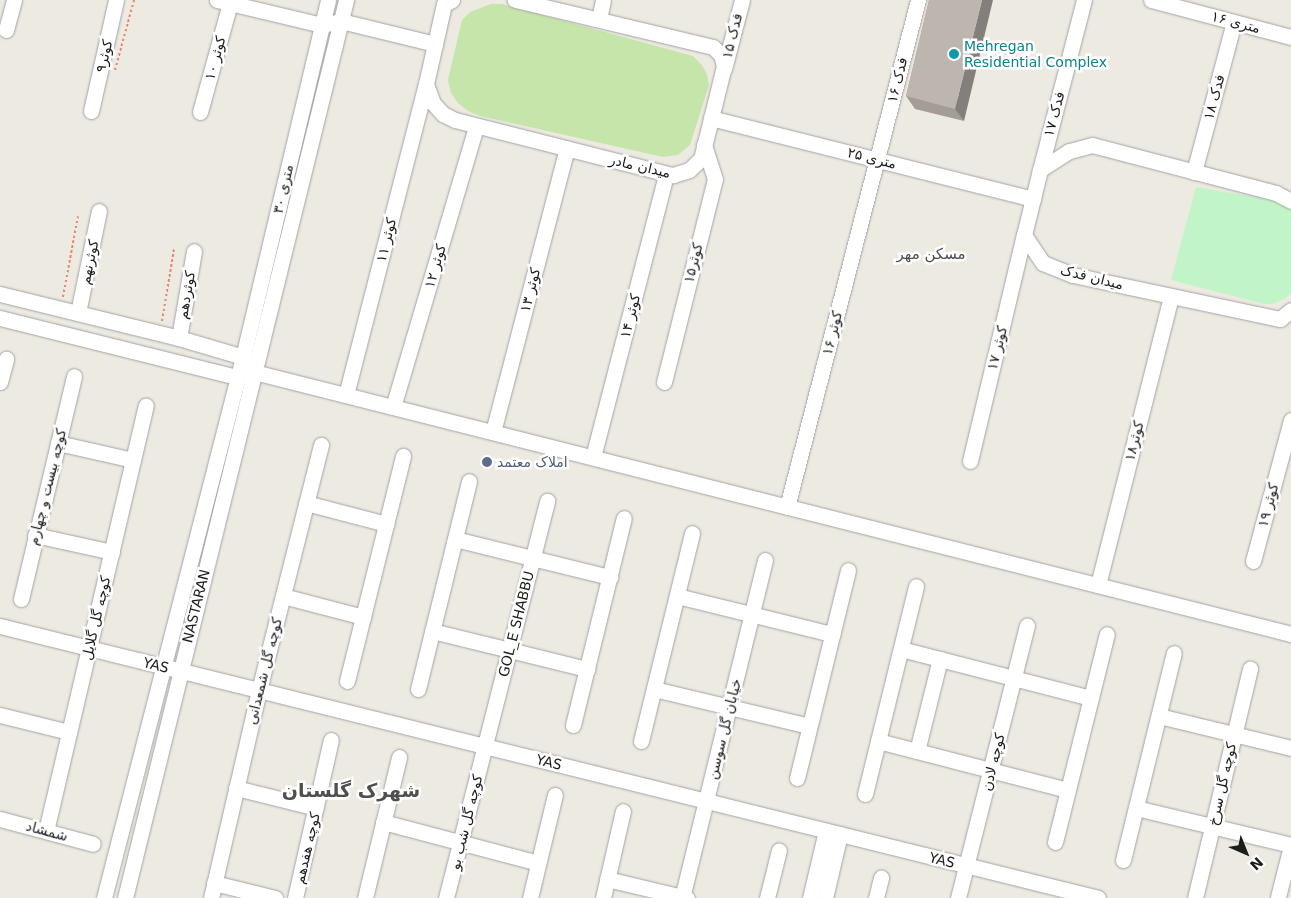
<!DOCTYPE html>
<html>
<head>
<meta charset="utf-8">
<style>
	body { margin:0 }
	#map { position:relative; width:1291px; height:898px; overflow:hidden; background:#edeae2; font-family:"DejaVu Sans",Vazirmatn,sans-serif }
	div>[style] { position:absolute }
	.grass>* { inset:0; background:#c5e5ab }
	.park>* { inset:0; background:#c1f5c7 }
	.path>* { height:2px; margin-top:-1px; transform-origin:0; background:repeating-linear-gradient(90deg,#f08370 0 2.5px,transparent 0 5px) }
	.roads { filter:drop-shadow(0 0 1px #a3a3a3) drop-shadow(0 0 1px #a3a3a3) }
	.minor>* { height:15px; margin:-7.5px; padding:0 7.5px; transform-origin:7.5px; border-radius:7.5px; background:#fff }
	.wall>* { inset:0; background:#a39d96 }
	.shaded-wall>* { inset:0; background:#847f7a }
	.building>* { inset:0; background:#bdb6af }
	.dots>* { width:14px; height:14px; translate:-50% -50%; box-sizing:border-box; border:2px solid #fff; border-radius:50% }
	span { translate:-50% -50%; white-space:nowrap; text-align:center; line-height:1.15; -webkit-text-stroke:5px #fff; paint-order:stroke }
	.street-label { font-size:14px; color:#1c1c1c }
	.culture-label { font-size:14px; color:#0d838f }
	.left { translate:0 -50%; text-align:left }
	.service-label { font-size:14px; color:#4e5e75 }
	.neighbourhood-label { font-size:15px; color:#4f4f4f }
	.district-label { font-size:19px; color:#4f4f4f; font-weight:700 }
	.north { position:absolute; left:1221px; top:828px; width:50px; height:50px; -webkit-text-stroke:4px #fff; paint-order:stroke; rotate:136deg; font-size:14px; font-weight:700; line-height:20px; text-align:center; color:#1c1c1c }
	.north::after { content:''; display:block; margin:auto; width:18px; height:22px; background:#1c1c1c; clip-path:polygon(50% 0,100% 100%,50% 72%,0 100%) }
</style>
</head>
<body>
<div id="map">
	<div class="grass">
		<div style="clip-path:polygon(491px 4px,502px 4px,693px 56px,701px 64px,707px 74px,709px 85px,690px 145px,678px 155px,663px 157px,480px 116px,468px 111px,458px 103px,451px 93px,448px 80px,462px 20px,470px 12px)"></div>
	</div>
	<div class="park">
		<div style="clip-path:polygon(1196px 187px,1291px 203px,1291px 293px,1286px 298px,1272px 304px,1264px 304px,1171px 280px)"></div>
	</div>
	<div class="path">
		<div style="left:115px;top:70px;width:73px;rotate:-74.8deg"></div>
		<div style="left:63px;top:297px;width:82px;rotate:-79.5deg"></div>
		<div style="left:162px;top:321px;width:73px;rotate:-80.5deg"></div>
	</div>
	<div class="roads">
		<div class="minor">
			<div style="left:217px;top:0;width:108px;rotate:13.4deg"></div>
			<div style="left:322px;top:25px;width:19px;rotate:-12deg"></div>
			<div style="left:341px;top:21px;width:97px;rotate:13.7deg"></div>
			<div style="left:452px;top:0;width:9px;rotate:153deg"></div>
			<div style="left:444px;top:4px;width:82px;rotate:102.7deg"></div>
			<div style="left:426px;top:84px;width:20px;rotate:70deg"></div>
			<div style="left:433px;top:103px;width:15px;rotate:48deg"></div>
			<div style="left:443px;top:114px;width:13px;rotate:27deg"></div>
			<div style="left:455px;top:120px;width:225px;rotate:14.2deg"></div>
			<div style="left:673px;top:175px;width:17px;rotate:-17deg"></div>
			<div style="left:689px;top:170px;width:16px;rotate:-43deg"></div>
			<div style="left:701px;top:159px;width:96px;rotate:-76.1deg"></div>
			<div style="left:724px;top:66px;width:11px;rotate:-105deg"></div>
			<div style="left:721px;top:55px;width:11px;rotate:-135deg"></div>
			<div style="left:713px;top:47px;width:204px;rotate:-166.6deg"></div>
			<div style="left:1151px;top:0;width:145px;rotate:14.8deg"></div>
			<div style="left:599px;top:19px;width:19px;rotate:-78deg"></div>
			<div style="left:6px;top:30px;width:31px;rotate:-75deg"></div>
			<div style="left:724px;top:69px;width:71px;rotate:-75.4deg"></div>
			<div style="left:91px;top:111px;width:114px;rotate:-77.3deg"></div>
			<div style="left:200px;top:112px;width:113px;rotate:-74.6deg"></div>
			<div style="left:711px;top:118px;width:332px;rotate:14.1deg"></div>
			<div style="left:1040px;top:170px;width:176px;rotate:-75.5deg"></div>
			<div style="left:1194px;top:172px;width:155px;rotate:-75.1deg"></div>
			<div style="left:1291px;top:201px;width:17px;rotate:-152deg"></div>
			<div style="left:1276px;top:193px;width:190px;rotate:-165.4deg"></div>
			<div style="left:1092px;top:145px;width:24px;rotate:165deg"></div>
			<div style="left:1069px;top:151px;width:35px;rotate:147deg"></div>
			<div style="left:1040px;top:170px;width:67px;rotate:103.8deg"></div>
			<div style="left:1024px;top:235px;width:34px;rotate:56deg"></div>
			<div style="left:1043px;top:263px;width:32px;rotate:22deg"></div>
			<div style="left:1073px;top:275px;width:212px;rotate:12deg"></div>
			<div style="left:1280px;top:319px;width:14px;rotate:-39deg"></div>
			<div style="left:0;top:294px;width:184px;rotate:13.8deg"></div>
			<div style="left:179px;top:338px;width:67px;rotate:16.5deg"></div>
			<div style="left:243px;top:357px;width:10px;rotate:53deg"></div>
			<div style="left:78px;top:313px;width:104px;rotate:-78.4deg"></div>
			<div style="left:0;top:318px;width:244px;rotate:14deg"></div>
			<div style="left:237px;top:377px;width:18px;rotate:-16deg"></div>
			<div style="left:254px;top:372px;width:1070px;rotate:14.18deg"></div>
			<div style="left:179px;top:338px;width:88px;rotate:-80.2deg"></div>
			<div style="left:0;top:382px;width:24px;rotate:-75deg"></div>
			<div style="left:664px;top:382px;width:209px;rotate:-75.9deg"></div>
			<div style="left:715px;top:179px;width:36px;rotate:-108deg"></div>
			<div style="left:346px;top:395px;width:321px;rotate:-75.6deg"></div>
			<div style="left:393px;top:407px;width:293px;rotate:-73.5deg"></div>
			<div style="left:493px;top:432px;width:293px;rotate:-75.4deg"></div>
			<div style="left:58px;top:443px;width:77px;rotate:12.8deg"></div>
			<div style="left:593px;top:457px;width:292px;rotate:-75.5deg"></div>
			<div style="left:970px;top:461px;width:232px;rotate:-76.6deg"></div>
			<div style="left:306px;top:503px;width:83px;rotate:14.7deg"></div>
			<div style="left:787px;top:507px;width:524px;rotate:-75.51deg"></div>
			<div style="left:35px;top:535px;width:79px;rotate:12.4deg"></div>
			<div style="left:455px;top:539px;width:160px;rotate:13.8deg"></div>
			<div style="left:1253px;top:561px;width:146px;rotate:-74.9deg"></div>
			<div style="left:1098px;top:585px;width:298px;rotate:-75.8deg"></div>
			<div style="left:283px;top:596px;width:83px;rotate:14.7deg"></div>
			<div style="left:677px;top:596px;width:160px;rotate:13.8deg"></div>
			<div style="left:21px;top:599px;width:229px;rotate:-76.6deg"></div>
			<div style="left:0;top:626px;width:1131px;rotate:13.91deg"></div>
			<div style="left:432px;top:631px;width:160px;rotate:13.8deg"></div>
			<div style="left:901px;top:649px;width:196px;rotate:14.5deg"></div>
			<div style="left:347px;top:681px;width:232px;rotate:-76deg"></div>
			<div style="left:418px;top:689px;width:214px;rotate:-76.2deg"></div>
			<div style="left:654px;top:689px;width:159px;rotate:13.4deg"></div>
			<div style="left:0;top:715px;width:71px;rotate:13.8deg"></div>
			<div style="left:1159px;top:716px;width:136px;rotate:13.6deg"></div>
			<div style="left:573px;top:725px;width:213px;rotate:-76.2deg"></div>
			<div style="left:641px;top:741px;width:214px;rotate:-76.2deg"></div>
			<div style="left:878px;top:741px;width:196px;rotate:14.5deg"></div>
			<div style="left:917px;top:751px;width:95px;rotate:-76deg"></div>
			<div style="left:797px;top:778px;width:214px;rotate:-76.2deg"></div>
			<div style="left:236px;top:788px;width:82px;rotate:14deg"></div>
			<div style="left:865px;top:794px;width:214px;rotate:-76.2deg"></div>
			<div style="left:1136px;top:808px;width:159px;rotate:13.4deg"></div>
			<div style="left:0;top:819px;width:96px;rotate:15deg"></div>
			<div style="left:383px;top:822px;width:160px;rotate:14.8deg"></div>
			<div style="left:46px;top:831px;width:437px;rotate:-76.8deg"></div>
			<div style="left:1055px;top:842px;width:214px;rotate:-76deg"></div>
			<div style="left:1123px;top:860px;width:213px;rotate:-76.2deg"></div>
			<div style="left:607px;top:879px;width:82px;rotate:13.4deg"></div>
			<div style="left:214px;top:883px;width:63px;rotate:13.8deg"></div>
			<div style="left:1278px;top:897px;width:53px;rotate:-75.7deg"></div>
			<div style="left:104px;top:898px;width:559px;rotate:-75.59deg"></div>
			<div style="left:243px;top:357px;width:367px;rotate:-76.6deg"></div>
			<div style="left:125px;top:898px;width:925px;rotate:-76.17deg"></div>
			<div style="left:211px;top:898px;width:213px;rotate:-77deg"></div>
			<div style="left:259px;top:690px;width:253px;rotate:-75.8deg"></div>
			<div style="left:295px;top:898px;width:162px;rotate:-77.2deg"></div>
			<div style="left:365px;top:898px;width:145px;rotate:-76.4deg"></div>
			<div style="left:446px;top:898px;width:410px;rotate:-75.7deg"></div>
			<div style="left:530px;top:898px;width:106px;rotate:-76.4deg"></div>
			<div style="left:603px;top:898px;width:89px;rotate:-77.1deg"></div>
			<div style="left:682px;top:898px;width:348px;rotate:-76.2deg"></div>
			<div style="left:767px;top:898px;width:49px;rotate:-76deg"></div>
			<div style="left:810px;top:898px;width:69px;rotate:-76.6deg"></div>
			<div style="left:825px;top:898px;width:66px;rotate:-76.8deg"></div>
			<div style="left:876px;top:898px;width:21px;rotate:-76deg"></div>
			<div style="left:958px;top:898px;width:281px;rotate:-75.8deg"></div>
			<div style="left:1195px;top:898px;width:236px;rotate:-76.5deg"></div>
		</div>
	</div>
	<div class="wall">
		<div style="clip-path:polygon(929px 0,964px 121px,915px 109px,906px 96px)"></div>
	</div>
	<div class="shaded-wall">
		<div style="clip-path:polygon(982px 0,993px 0,964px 121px,955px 109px)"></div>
	</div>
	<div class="building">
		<div style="clip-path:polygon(929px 0,982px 0,955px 109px,906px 96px)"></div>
	</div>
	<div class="dots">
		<div style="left:954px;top:54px;background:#0f9aa8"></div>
		<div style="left:487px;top:462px;background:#5c6f8a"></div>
	</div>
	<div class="street-label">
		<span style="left:1236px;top:22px;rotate:15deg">۱۶ متری</span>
		<span style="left:732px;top:36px;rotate:-76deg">فدک ۱۵</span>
		<span style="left:104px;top:56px;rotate:-77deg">کوثر۹</span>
		<span style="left:215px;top:58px;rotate:-75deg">کوثر ۱۰</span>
		<span style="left:897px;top:80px;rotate:-76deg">فدک ۱۶</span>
		<span style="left:1214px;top:97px;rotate:-75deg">فدک ۱۸</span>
		<span style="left:1054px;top:114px;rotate:-75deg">فدک ۱۷</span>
		<span style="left:872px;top:158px;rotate:14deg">۲۵ متری</span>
		<span style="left:640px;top:166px;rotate:13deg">میدان مادر</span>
		<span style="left:283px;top:189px;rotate:-77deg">۳۰ متری</span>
		<span style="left:386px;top:240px;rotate:-76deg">کوثر ۱۱</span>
		<span style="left:89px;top:262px;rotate:-78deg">کوثرنهم</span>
		<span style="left:693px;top:263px;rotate:-76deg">کوثر۱۵</span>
		<span style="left:435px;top:266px;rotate:-74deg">کوثر ۱۲</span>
		<span style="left:1092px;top:277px;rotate:14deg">میدان فدک</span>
		<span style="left:530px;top:290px;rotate:-76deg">کوثر ۱۳</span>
		<span style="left:186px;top:295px;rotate:-80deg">کوثردهم</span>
		<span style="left:630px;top:316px;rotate:-76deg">کوثر ۱۴</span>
		<span style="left:832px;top:333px;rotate:-76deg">کوثر ۱۶</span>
		<span style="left:997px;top:348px;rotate:-76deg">کوثر ۱۷</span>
		<span style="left:1134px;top:441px;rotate:-76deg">کوثر۱۸</span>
		<span style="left:47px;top:487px;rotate:-76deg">کوچه بیست و چهارم</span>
		<span style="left:1268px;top:505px;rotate:-75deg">کوثر ۱۹</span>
		<span style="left:196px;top:606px;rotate:-76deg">NASTARAN</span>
		<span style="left:96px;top:618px;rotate:-77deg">کوچه گل گلایل</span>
		<span style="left:516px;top:624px;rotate:-76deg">GOL_E SHABBU</span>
		<span style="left:156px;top:665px;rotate:14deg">YAS</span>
		<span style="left:264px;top:671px;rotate:-76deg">کوچه گل شمعدانی</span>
		<span style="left:724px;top:729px;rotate:-76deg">خیابان گل سوسن</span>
		<span style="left:549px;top:762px;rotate:14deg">YAS</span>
		<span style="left:993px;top:762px;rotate:-76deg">کوچه لادن</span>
		<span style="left:1222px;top:784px;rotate:-77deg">کوچه گل سرخ</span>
		<span style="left:466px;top:822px;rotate:-76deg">کوچه گل شب بو</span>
		<span style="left:47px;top:831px;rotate:15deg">شمشاد</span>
		<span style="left:307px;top:848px;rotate:-77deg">کوچه هفدهم</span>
		<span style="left:942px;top:860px;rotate:14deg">YAS</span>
	</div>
	<div class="culture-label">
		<span class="left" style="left:964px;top:54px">Mehregan<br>Residential Complex</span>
	</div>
	<div class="service-label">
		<span class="left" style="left:497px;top:462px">املاک معتمد</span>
	</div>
	<div class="neighbourhood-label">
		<span style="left:931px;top:255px">مسکن مهر</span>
	</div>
	<div class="district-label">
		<span style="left:351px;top:791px">شهرک گلستان</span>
	</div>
	<div class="north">N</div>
</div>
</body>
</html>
